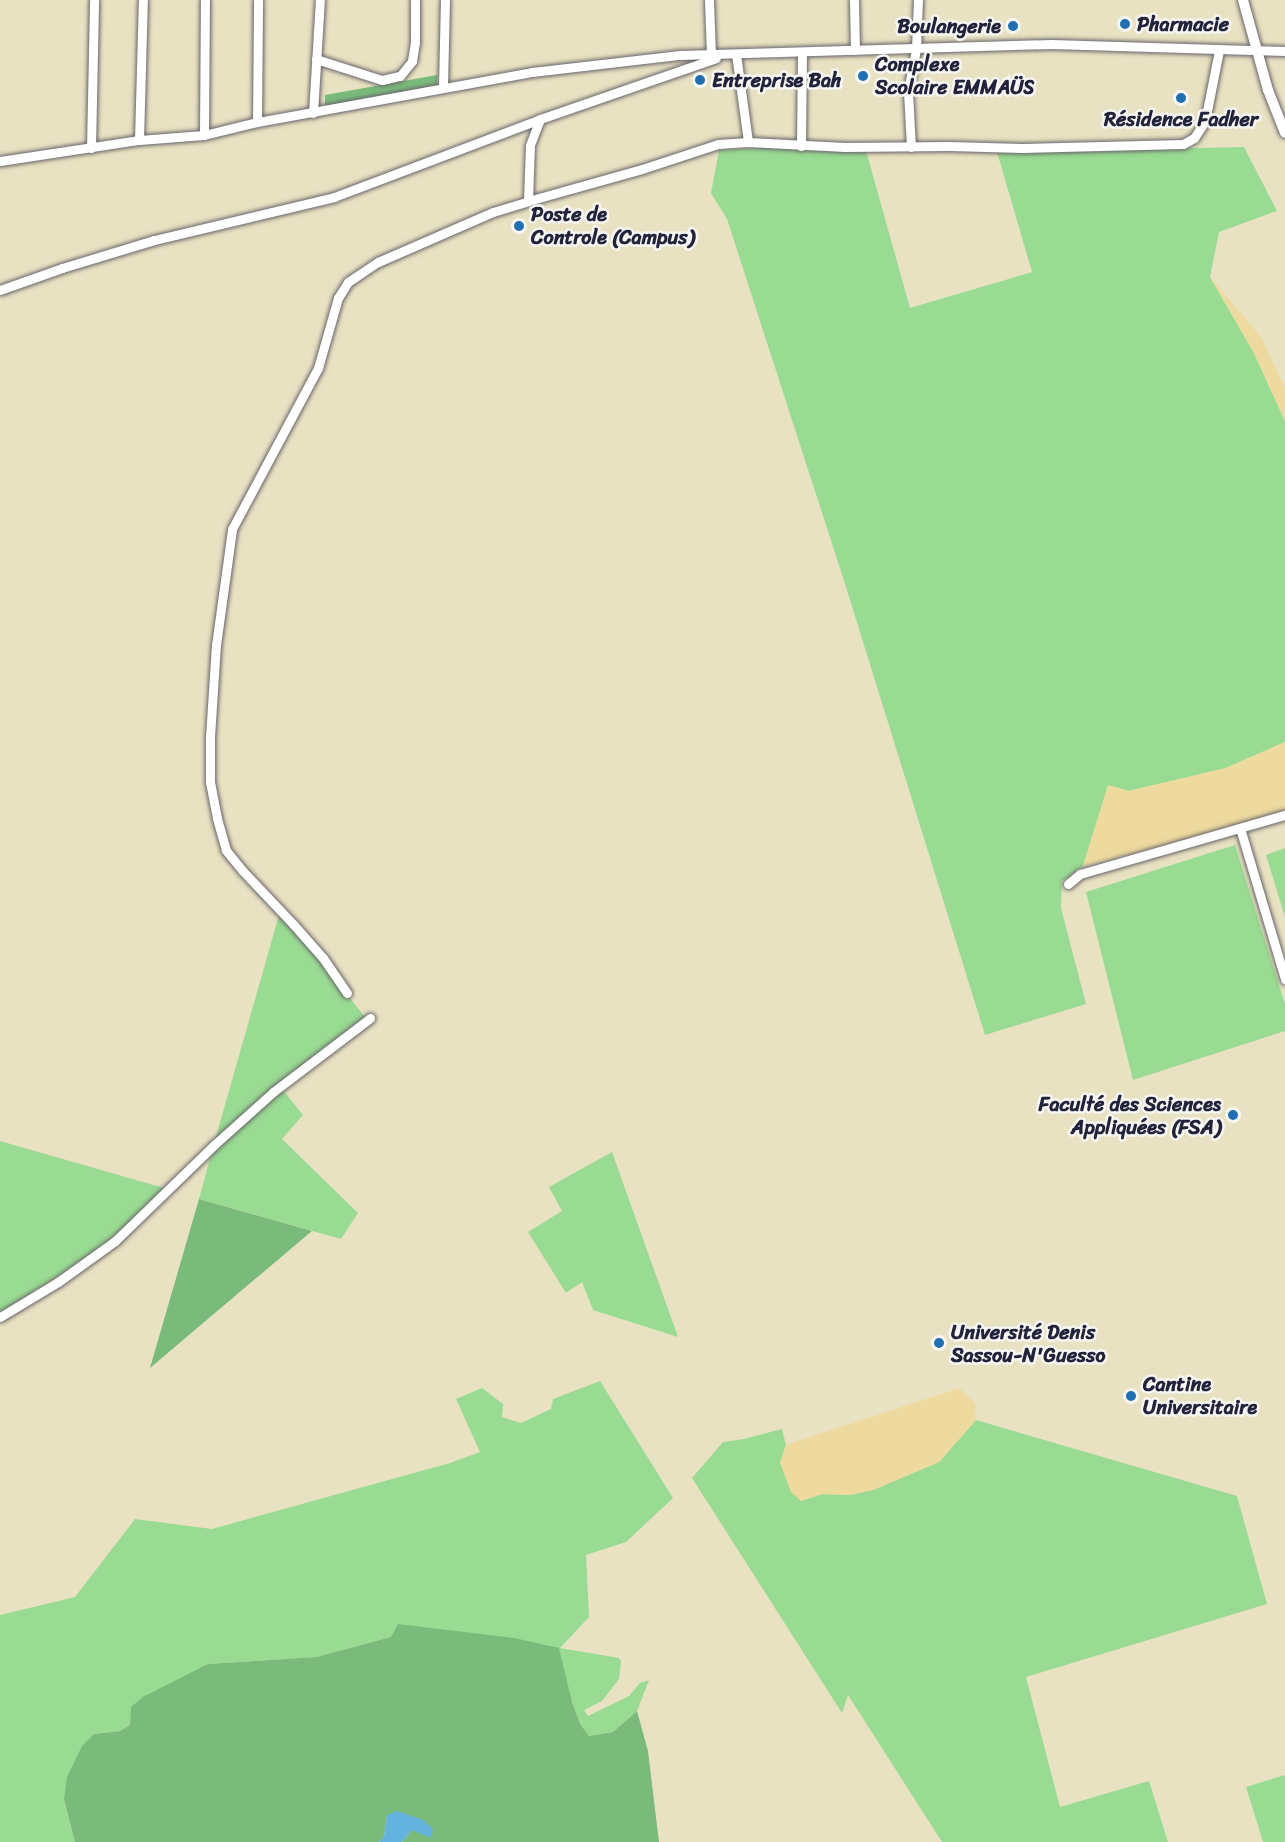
<!DOCTYPE html>
<html>
<head>
<meta charset="utf-8">
<style>
	body { margin:0 }
	#map { position:relative; width:1285px; height:1842px; overflow:hidden; background:#e9e2c2; font-family:Sriracha,sans-serif }
	div>[style] { position:absolute }
	.green>* { inset:0; background:#99db92 }
	.forest>* { inset:0; background:#7abb7c }
	.sand>* { inset:0; background:#eeda9e }
	.water>* { inset:0; background:#63b3de }
	.roads { filter:drop-shadow(0 0 2px #68656a) drop-shadow(0 0 2px #68656a) }
	.minor>* { height:9px; margin:-4.5px; padding:0 4.5px; transform-origin:4.5px; border-radius:4.5px; background:#fff }
	.major>* { height:10px; margin:-5px; padding:0 5px; transform-origin:5px; border-radius:5px; background:#fff }
	.dots>* { width:16px; height:16px; translate:-50% -50%; box-sizing:border-box; border:3px solid #f6f6f2; border-radius:50% }
	span { translate:-50% -50%; white-space:nowrap; text-align:center; line-height:1.15; -webkit-text-stroke:5px #f6f6f2; paint-order:stroke }
	.poi-label { font-size:20px; color:#22223b; font-weight:700 }
	.left { translate:0 -50%; text-align:left }
	.right { translate:-100% -50%; text-align:right }
</style>
</head>
<body>
<div id="map">
	<div class="green">
		<div style="clip-path:polygon(805px 146px,865px 147px,910px 308px,1032px 272px,997px 152px,1244px 147px,1277px 211px,1219px 232px,1210px 277px,1254px 353px,1285px 421px,1285px 742px,1226px 768px,1129px 791px,1108px 786px,1083px 866px,1062px 881px,1061px 908px,1086px 1004px,985px 1035px,846px 587px,727px 219px,711px 193px,719px 150px)"></div>
		<div style="clip-path:polygon(1235px 845px,1285px 1004px,1285px 1031px,1133px 1080px,1086px 892px)"></div>
		<div style="clip-path:polygon(1285px 848px,1285px 917px,1266px 855px)"></div>
		<div style="clip-path:polygon(279px 915px,292px 926px,365px 1017px,215px 1140px)"></div>
		<div style="clip-path:polygon(283px 1090px,303px 1115px,282px 1139px,358px 1213px,341px 1239px,199px 1199px,212px 1151px,242px 1121px)"></div>
		<div style="clip-path:polygon(0 1141px,164px 1188px,127px 1225px,88px 1257px,0 1313px)"></div>
		<div style="clip-path:polygon(612px 1152px,678px 1337px,593px 1310px,582px 1282px,566px 1293px,528px 1232px,562px 1211px,549px 1187px)"></div>
		<div style="clip-path:polygon(600px 1381px,673px 1498px,626px 1542px,586px 1555px,589px 1617px,560px 1648px,619px 1658px,621px 1662px,619px 1679px,602px 1701px,584px 1710px,588px 1716px,629px 1696px,640px 1683px,649px 1680px,637px 1711px,613px 1732px,589px 1736px,580px 1725px,572px 1702px,391px 1637px,316px 1657px,208px 1664px,130px 1725px,120px 1731px,94px 1734px,64px 1801px,75px 1842px,0 1842px,0 1615px,75px 1597px,135px 1519px,212px 1529px,450px 1463px,480px 1452px,456px 1399px,482px 1388px,503px 1404px,502px 1417px,521px 1423px,551px 1409px,553px 1399px)"></div>
		<div style="clip-path:polygon(976px 1420px,1237px 1496px,1267px 1604px,1026px 1677px,1060px 1807px,1149px 1781px,1168px 1842px,942px 1842px,848px 1695px,842px 1713px,692px 1478px,723px 1442px,744px 1439px,782px 1429px,786px 1445px,780px 1463px,801px 1501px,822px 1494px,850px 1495px,873px 1490px,939px 1462px)"></div>
		<div style="clip-path:polygon(1285px 1775px,1285px 1842px,1263px 1842px,1246px 1787px)"></div>
	</div>
	<div class="forest">
		<div style="clip-path:polygon(437px 75px,437px 85px,325px 107px,325px 95px)"></div>
		<div style="clip-path:polygon(199px 1199px,312px 1231px,150px 1368px)"></div>
		<div style="clip-path:polygon(398px 1624px,514px 1638px,559px 1648px,572px 1702px,580px 1724px,589px 1736px,613px 1732px,637px 1711px,648px 1751px,659px 1842px,402px 1842px,412px 1830px,387px 1815px,384px 1836px,379px 1842px,75px 1842px,64px 1800px,67px 1777px,82px 1746px,94px 1734px,120px 1731px,130px 1725px,131px 1707px,143px 1697px,208px 1664px,316px 1657px,391px 1637px)"></div>
	</div>
	<div class="sand">
		<div style="clip-path:polygon(1210px 277px,1261px 337px,1285px 388px,1285px 421px,1254px 353px)"></div>
		<div style="clip-path:polygon(1285px 742px,1285px 815px,1083px 866px,1108px 785px,1129px 791px,1226px 768px)"></div>
		<div style="clip-path:polygon(959px 1388px,975px 1403px,976px 1420px,939px 1462px,873px 1490px,850px 1495px,822px 1494px,801px 1501px,791px 1492px,780px 1463px,786px 1445px)"></div>
	</div>
	<div class="water">
		<div style="clip-path:polygon(397px 1811px,423px 1820px,433px 1829px,431px 1838px,412px 1830px,402px 1842px,379px 1842px,384px 1836px,387px 1815px)"></div>
	</div>
	<div class="roads">
		<div class="minor">
			<div style="left:709px;top:0;width:54px;rotate:87.9deg"></div>
			<div style="left:854px;top:0;width:50px;rotate:88.9deg"></div>
			<div style="left:736px;top:54px;width:89px;rotate:82.2deg"></div>
			<div style="left:316px;top:59px;width:69px;rotate:17.7deg"></div>
			<div style="left:382px;top:80px;width:18px;rotate:-13deg"></div>
			<div style="left:400px;top:76px;width:19px;rotate:-51deg"></div>
			<div style="left:412px;top:61px;width:18px;rotate:-81deg"></div>
			<div style="left:415px;top:43px;width:43px;rotate:-90deg"></div>
			<div style="left:443px;top:87px;width:87px;rotate:-88.7deg"></div>
			<div style="left:313px;top:113px;width:113px;rotate:-86.5deg"></div>
			<div style="left:257px;top:122px;width:122px;rotate:-89.5deg"></div>
			<div style="left:204px;top:135px;width:135px;rotate:-89.6deg"></div>
			<div style="left:139px;top:140px;width:140px;rotate:-88.4deg"></div>
			<div style="left:801px;top:146px;width:94px;rotate:-89.4deg"></div>
			<div style="left:911px;top:147px;width:56px;rotate:-93.1deg"></div>
			<div style="left:908px;top:91px;width:43px;rotate:-79.2deg"></div>
			<div style="left:916px;top:49px;width:49px;rotate:-87.7deg"></div>
			<div style="left:91px;top:148px;width:148px;rotate:-88.8deg"></div>
			<div style="left:0;top:161px;width:141px;rotate:-8.6deg"></div>
			<div style="left:139px;top:140px;width:65px;rotate:-4.4deg"></div>
			<div style="left:204px;top:135px;width:55px;rotate:-13.8deg"></div>
			<div style="left:257px;top:122px;width:280px;rotate:-10.3deg"></div>
			<div style="left:532px;top:72px;width:149px;rotate:-6.6deg"></div>
			<div style="left:680px;top:55px;width:371px;rotate:-1.7deg"></div>
			<div style="left:1051px;top:44px;width:234px;rotate:1.7deg"></div>
			<div style="left:528px;top:201px;width:118px;rotate:-15.7deg"></div>
			<div style="left:642px;top:169px;width:80px;rotate:-18.2deg"></div>
			<div style="left:718px;top:144px;width:30px;rotate:-4deg"></div>
			<div style="left:748px;top:142px;width:97px;rotate:3deg"></div>
			<div style="left:845px;top:147px;width:104px;rotate:-0.6deg"></div>
			<div style="left:949px;top:146px;width:73px;rotate:1.6deg"></div>
			<div style="left:1022px;top:148px;width:161px;rotate:-1.4deg"></div>
			<div style="left:1183px;top:144px;width:13px;rotate:-29deg"></div>
			<div style="left:1194px;top:138px;width:20px;rotate:-57deg"></div>
			<div style="left:1205px;top:121px;width:72px;rotate:-78.8deg"></div>
			<div style="left:0;top:290px;width:66px;rotate:-19.5deg"></div>
			<div style="left:62px;top:268px;width:96px;rotate:-16.9deg"></div>
			<div style="left:154px;top:240px;width:185px;rotate:-13.4deg"></div>
			<div style="left:334px;top:197px;width:220px;rotate:-20.7deg"></div>
			<div style="left:540px;top:119px;width:186px;rotate:-19.1deg"></div>
			<div style="left:1240px;top:828px;width:158px;rotate:73.4deg"></div>
			<div style="left:1068px;top:884px;width:16px;rotate:-40deg"></div>
			<div style="left:1080px;top:874px;width:213px;rotate:-16.1deg"></div>
			<div style="left:347px;top:993px;width:42px;rotate:-124.4deg"></div>
			<div style="left:323px;top:958px;width:45px;rotate:-131.4deg"></div>
			<div style="left:293px;top:924px;width:74px;rotate:-133.4deg"></div>
			<div style="left:242px;top:870px;width:26px;rotate:-129deg"></div>
			<div style="left:226px;top:850px;width:33px;rotate:-106deg"></div>
			<div style="left:217px;top:818px;width:37px;rotate:-101deg"></div>
			<div style="left:210px;top:782px;width:45px;rotate:-90deg"></div>
			<div style="left:210px;top:737px;width:92px;rotate:-86.3deg"></div>
			<div style="left:216px;top:645px;width:117px;rotate:-82.1deg"></div>
			<div style="left:232px;top:529px;width:183px;rotate:-61.9deg"></div>
			<div style="left:318px;top:368px;width:73px;rotate:-74.1deg"></div>
			<div style="left:338px;top:298px;width:19px;rotate:-58deg"></div>
			<div style="left:348px;top:282px;width:36px;rotate:-34deg"></div>
			<div style="left:378px;top:262px;width:125px;rotate:-23.5deg"></div>
			<div style="left:493px;top:212px;width:37px;rotate:-17deg"></div>
			<div style="left:528px;top:201px;width:56px;rotate:-88deg"></div>
			<div style="left:530px;top:145px;width:28px;rotate:-69deg"></div>
			<div style="left:0;top:1317px;width:68px;rotate:-31.1deg"></div>
			<div style="left:58px;top:1282px;width:70px;rotate:-35.7deg"></div>
			<div style="left:115px;top:1241px;width:138px;rotate:-44.1deg"></div>
			<div style="left:214px;top:1145px;width:79px;rotate:-41.9deg"></div>
			<div style="left:273px;top:1092px;width:122px;rotate:-37.3deg"></div>
		</div>
		<div class="major">
			<div style="left:1243px;top:0;width:93px;rotate:74.5deg"></div>
			<div style="left:1268px;top:90px;width:46px;rotate:68.4deg"></div>
		</div>
	</div>
	<div class="dots">
		<div style="left:1125px;top:24px;background:#1f6fb2"></div>
		<div style="left:1013px;top:26px;background:#1f6fb2"></div>
		<div style="left:863px;top:76px;background:#1f6fb2"></div>
		<div style="left:700px;top:80px;background:#1f6fb2"></div>
		<div style="left:1181px;top:98px;background:#1f6fb2"></div>
		<div style="left:519px;top:226px;background:#1f6fb2"></div>
		<div style="left:1233px;top:1115px;background:#1f6fb2"></div>
		<div style="left:939px;top:1343px;background:#1f6fb2"></div>
		<div style="left:1131px;top:1396px;background:#1f6fb2"></div>
	</div>
	<div class="poi-label">
		<span class="left" style="left:1137px;top:24px">Pharmacie</span>
		<span class="right" style="left:1001px;top:26px">Boulangerie</span>
		<span class="left" style="left:875px;top:76px">Complexe<br>Scolaire EMMAÜS</span>
		<span class="left" style="left:712px;top:80px">Entreprise Bah</span>
		<span style="left:1181px;top:119px">Résidence Fadher</span>
		<span class="left" style="left:531px;top:226px">Poste de<br>Controle (Campus)</span>
		<span class="right" style="left:1221px;top:1116px">Faculté des Sciences<br>Appliquées (FSA)</span>
		<span class="left" style="left:951px;top:1344px">Université Denis<br>Sassou-N'Guesso</span>
		<span class="left" style="left:1143px;top:1396px">Cantine<br>Universitaire</span>
	</div>
</div>
</body>
</html>
